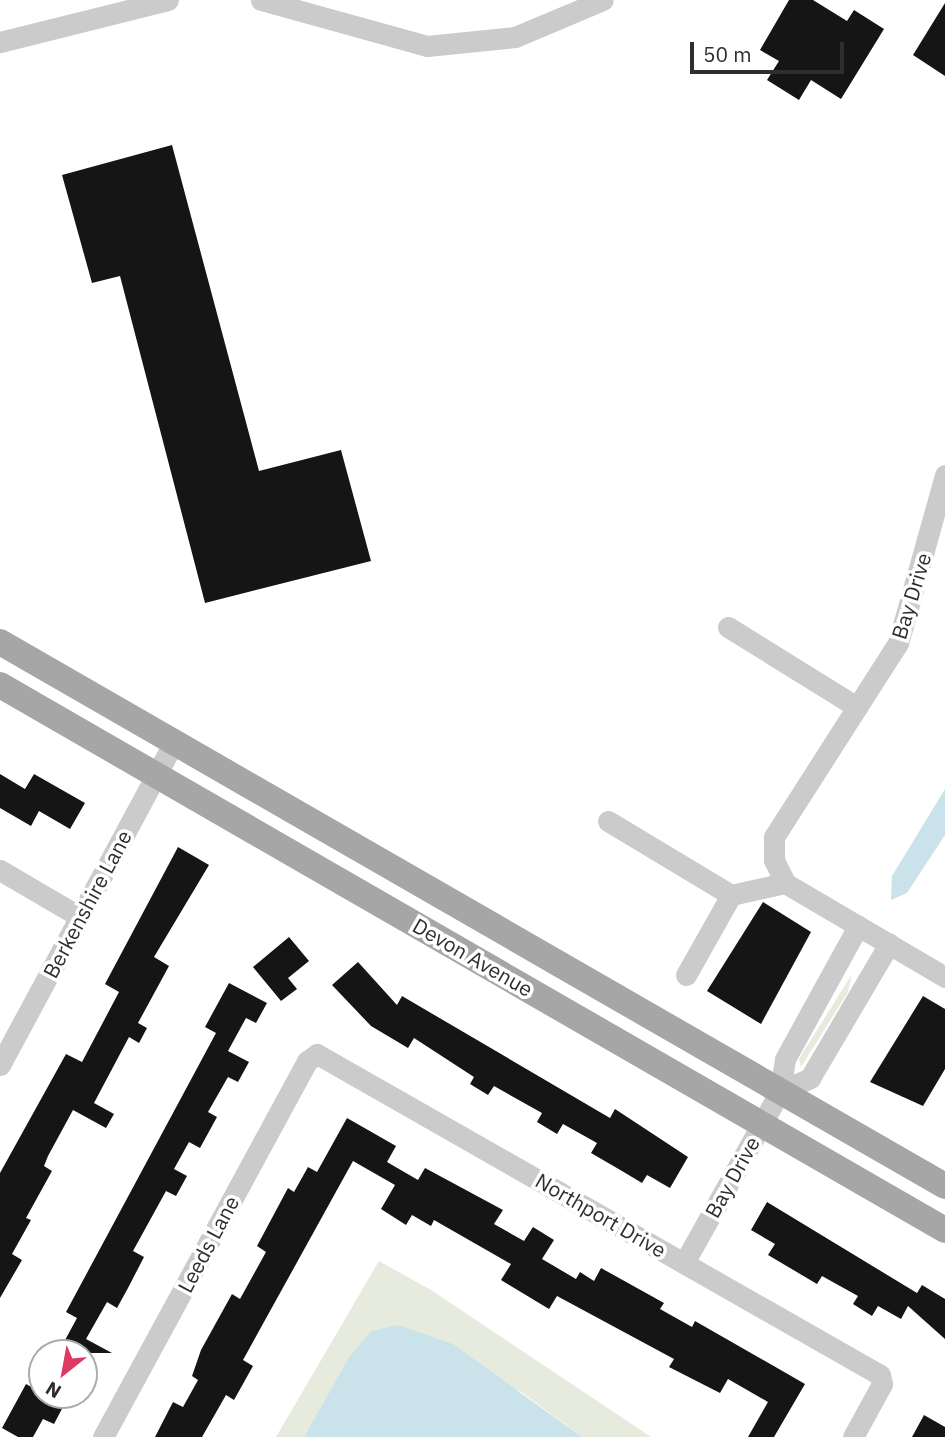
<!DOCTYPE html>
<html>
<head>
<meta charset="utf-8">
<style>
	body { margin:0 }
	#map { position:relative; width:945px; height:1437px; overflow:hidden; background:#fff; font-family:"IBM Plex Sans",sans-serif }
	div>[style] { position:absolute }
	.green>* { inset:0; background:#e7ebdd }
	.water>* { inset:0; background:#cae3ea }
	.building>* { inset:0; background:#151515 }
	.minor>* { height:21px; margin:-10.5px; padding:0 10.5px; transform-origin:10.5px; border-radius:10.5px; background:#cbcbcb }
	.major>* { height:26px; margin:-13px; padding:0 13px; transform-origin:13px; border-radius:13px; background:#a6a6a6 }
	span { translate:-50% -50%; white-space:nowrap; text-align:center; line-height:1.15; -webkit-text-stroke:7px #fff; paint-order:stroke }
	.street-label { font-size:21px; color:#2e2e2e }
	.north { position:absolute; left:28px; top:1339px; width:70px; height:70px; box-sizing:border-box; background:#fff; border:2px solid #ababab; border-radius:50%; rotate:211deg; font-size:19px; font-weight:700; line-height:28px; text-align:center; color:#2e2e2e }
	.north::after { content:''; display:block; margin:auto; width:24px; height:32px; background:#dd3962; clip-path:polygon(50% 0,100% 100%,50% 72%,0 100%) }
	.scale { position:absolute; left:690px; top:42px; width:154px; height:32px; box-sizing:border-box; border:4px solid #2e2e2e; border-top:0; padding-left:9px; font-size:21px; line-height:24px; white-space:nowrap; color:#2e2e2e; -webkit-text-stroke:5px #fff; paint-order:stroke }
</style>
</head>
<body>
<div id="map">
	<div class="green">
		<div style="clip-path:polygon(852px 974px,848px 992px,801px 1067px,799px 1059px)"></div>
		<div style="clip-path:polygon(379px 1261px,431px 1290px,651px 1437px,582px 1437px,520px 1391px,339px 1378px,304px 1437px,276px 1437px)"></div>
	</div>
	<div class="water">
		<div style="clip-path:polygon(945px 789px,945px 835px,907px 893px,891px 900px,892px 876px)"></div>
		<div style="clip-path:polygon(398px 1325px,453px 1344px,582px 1437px,304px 1437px,350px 1356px,371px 1331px)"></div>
	</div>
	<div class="building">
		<div style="clip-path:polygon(789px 0,813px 0,847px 21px,854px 10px,884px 29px,841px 99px,811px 80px,799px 100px,767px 80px,779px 61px,760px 50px)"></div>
		<div style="clip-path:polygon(945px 3px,945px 76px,913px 55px)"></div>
		<div style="clip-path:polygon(172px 145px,259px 471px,341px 450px,371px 561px,205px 603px,120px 276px,92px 283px,62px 175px)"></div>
		<div style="clip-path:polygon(0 774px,25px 789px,34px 774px,85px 803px,70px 829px,39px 811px,31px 826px,0 808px)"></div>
		<div style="clip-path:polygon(178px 847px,209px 865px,154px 957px,169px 966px,138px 1023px,147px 1028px,139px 1043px,129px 1037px,94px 1103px,114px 1114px,106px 1128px,73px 1110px,48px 1156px,44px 1166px,52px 1171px,26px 1218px,31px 1220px,12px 1254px,22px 1260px,0 1298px,0 1173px,66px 1054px,82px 1062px,119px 992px,105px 984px)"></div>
		<div style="clip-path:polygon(763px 902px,811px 932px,761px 1024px,707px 991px)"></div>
		<div style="clip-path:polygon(289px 937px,309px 961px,288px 978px,297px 989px,281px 1001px,253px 967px)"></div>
		<div style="clip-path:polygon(358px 962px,397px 1005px,402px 996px,610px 1118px,615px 1109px,688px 1157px,670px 1188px,647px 1175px,642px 1183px,622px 1171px,591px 1153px,597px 1143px,563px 1124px,557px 1134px,537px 1122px,542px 1113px,494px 1086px,488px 1095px,470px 1084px,474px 1077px,414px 1038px,408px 1048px,371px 1026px,332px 985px)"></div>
		<div style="clip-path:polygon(229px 983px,267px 1003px,256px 1023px,246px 1018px,228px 1051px,249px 1062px,238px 1082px,228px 1077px,208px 1112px,217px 1117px,200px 1148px,189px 1142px,174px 1169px,187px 1176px,176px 1196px,166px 1191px,133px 1251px,144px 1257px,128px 1288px,117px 1308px,107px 1302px,86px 1339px,112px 1353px,58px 1353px,77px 1318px,66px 1312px,216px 1033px,205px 1027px)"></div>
		<div style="clip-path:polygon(923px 996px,945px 1009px,945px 1069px,923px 1106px,870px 1082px)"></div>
		<div style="clip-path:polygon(347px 1118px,396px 1146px,387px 1162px,418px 1180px,425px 1168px,503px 1210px,494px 1224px,524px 1241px,533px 1227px,554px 1240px,542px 1259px,576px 1279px,580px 1272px,594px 1281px,601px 1268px,664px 1303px,660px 1309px,692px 1327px,695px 1321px,805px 1384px,774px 1437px,748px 1437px,768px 1402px,728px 1379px,720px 1393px,669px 1367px,674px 1359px,557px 1296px,549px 1309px,501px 1280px,511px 1264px,434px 1220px,431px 1226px,412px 1215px,406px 1225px,381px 1209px,395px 1185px,353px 1161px,243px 1360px,253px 1366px,234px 1400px,226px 1395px,202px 1437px,155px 1437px,173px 1402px,183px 1407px,198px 1380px,192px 1376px,201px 1350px,232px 1294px,240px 1299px,266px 1252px,257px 1246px,288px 1188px,294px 1192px,308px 1167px,317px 1172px)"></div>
		<div style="clip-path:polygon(767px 1202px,917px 1293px,922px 1285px,945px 1299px,945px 1339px,908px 1306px,901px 1319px,878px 1306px,872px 1316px,853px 1304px,858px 1296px,822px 1276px,817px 1284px,768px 1255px,775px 1244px,751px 1230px)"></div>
		<div style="clip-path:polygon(26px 1384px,64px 1405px,54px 1424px,43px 1419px,33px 1437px,18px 1437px,2px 1428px)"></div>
		<div style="clip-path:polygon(924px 1415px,945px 1427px,945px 1437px,912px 1437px)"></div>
	</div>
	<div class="minor">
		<div style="left:261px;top:0;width:172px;rotate:15.5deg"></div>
		<div style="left:427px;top:46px;width:88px;rotate:-5.8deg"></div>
		<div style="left:515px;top:37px;width:95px;rotate:-22.8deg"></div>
		<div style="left:0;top:42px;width:173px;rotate:-14deg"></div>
		<div style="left:945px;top:475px;width:174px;rotate:105.6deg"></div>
		<div style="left:898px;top:643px;width:230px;rotate:122.6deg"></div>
		<div style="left:774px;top:837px;width:23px;rotate:90deg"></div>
		<div style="left:774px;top:860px;width:25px;rotate:64deg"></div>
		<div style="left:785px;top:883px;width:186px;rotate:30.4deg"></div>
		<div style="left:728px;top:627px;width:152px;rotate:31.8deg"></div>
		<div style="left:608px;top:821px;width:144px;rotate:31deg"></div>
		<div style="left:0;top:870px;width:93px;rotate:30.4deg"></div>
		<div style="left:686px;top:975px;width:92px;rotate:-60.6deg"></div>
		<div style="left:731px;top:895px;width:55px;rotate:-12.5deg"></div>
		<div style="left:0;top:1065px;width:367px;rotate:-61.7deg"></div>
		<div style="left:780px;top:1091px;width:33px;rotate:-23deg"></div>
		<div style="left:810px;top:1078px;width:156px;rotate:-59.5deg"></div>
		<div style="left:684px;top:1263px;width:197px;rotate:-60.8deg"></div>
		<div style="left:780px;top:1091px;width:32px;rotate:-81deg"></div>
		<div style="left:785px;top:1059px;width:152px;rotate:-61.2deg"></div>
		<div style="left:103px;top:1437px;width:428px;rotate:-61.5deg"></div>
		<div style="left:307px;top:1061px;width:12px;rotate:-35deg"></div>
		<div style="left:317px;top:1054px;width:648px;rotate:29.69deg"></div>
		<div style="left:880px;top:1375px;width:9px;rotate:77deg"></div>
		<div style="left:882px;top:1384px;width:60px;rotate:118.7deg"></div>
	</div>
	<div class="major">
		<div style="left:0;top:642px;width:1090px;rotate:29.93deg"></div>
		<div style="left:0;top:685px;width:1091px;rotate:29.97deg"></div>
	</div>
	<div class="street-label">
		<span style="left:911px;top:596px;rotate:-73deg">Bay Drive</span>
		<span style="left:87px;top:904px;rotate:-62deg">Berkenshire Lane</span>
		<span style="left:473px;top:957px;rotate:30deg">Devon Avenue</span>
		<span style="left:732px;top:1177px;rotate:-61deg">Bay Drive</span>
		<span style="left:601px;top:1215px;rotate:30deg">Northport Drive</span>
		<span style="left:208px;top:1244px;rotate:-62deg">Leeds Lane</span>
	</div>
	<div class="north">N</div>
	<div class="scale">50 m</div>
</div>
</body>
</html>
